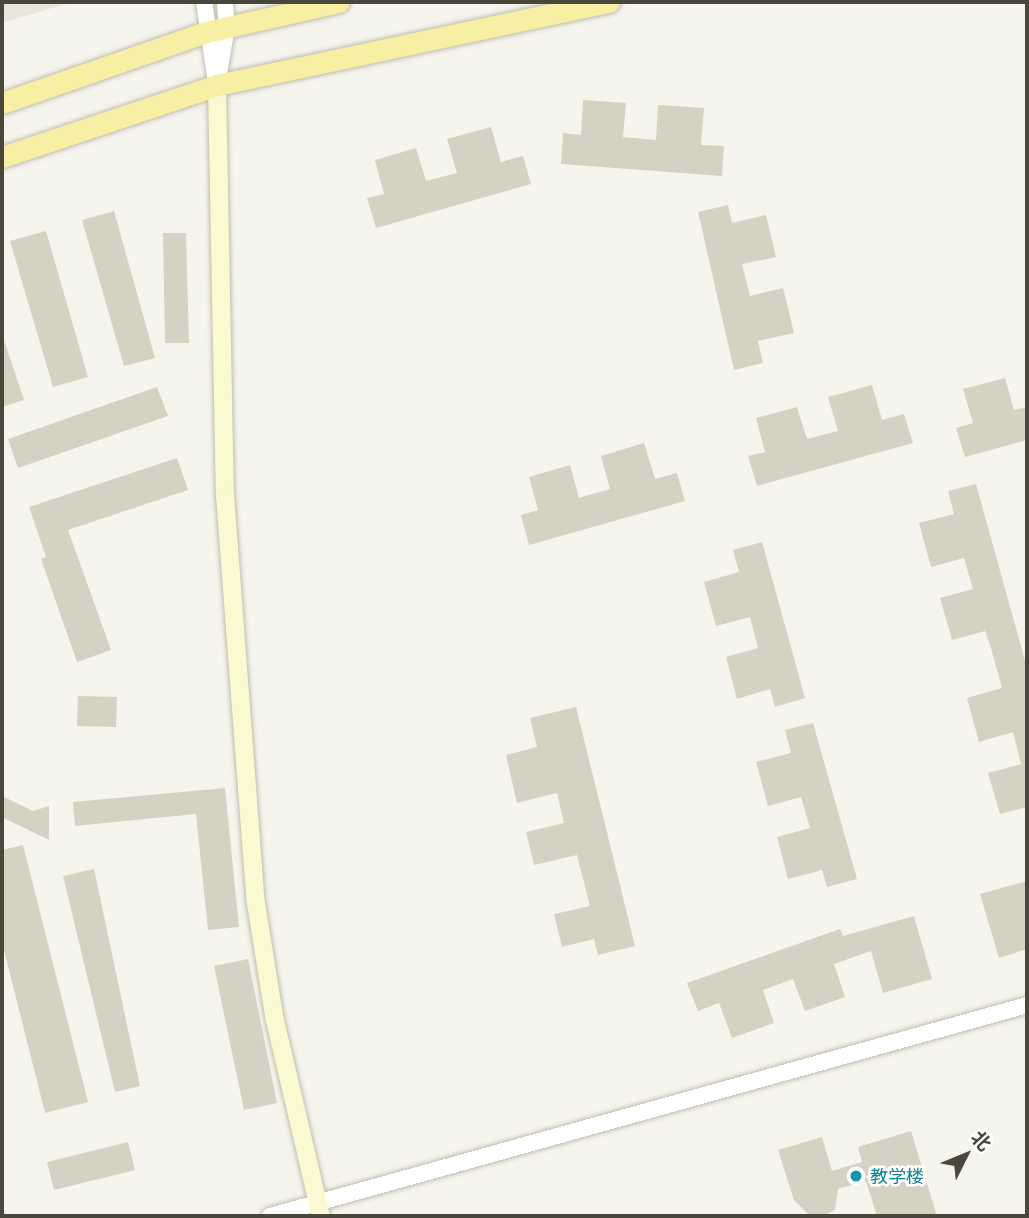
<!DOCTYPE html>
<html>
<head>
<meta charset="utf-8">
<style>
	body { margin:0 }
	#map { position:relative; width:1029px; height:1218px; overflow:hidden; background:#f5f4ed; font-family:Lato,"Noto Sans SC",sans-serif }
	div>[style] { position:absolute }
	.residential>* { inset:0; background:#e9e7db }
	.building>* { inset:0; background:#d6d2c3 }
	.roads { filter:drop-shadow(0 0 2px #c0beb0) drop-shadow(0 0 2px #c0beb0) }
	.tertiary>* { height:16px; margin:-8px; padding:0 8px; transform-origin:8px; border-radius:8px; background:#fff }
	.secondary>* { height:18px; margin:-9px; padding:0 9px; transform-origin:9px; border-radius:9px; background:#fbf9d1 }
	.primary>* { height:21px; margin:-10.5px; padding:0 10.5px; transform-origin:10.5px; border-radius:10.5px; background:#f7f0a4 }
	.dots>* { width:19px; height:19px; translate:-50% -50%; box-sizing:border-box; border:4px solid #fff; border-radius:50% }
	span { translate:-50% -50%; white-space:nowrap; text-align:center; line-height:1.15; -webkit-text-stroke:5px #fff; paint-order:stroke }
	.culture-label { font-size:18px; color:#0d838f }
	.left { translate:0 -50%; text-align:left }
	.frame { position:absolute; inset:0; border:4px solid #49463a; pointer-events:none }
	.north { position:absolute; left:931px; top:1120px; width:70px; height:70px; -webkit-text-stroke:5px #fff; paint-order:stroke; rotate:47deg; font-size:19px; font-weight:700; line-height:28px; text-align:center; color:#49463a }
	.north::after { content:''; display:block; margin:auto; width:24px; height:32px; background:#49463a; clip-path:polygon(50% 0,100% 100%,50% 72%,0 100%) }
</style>
</head>
<body>
<div id="map">
	<div class="residential">
		<div style="clip-path:polygon(2px 2px,72px 2px,2px 23px)"></div>
	</div>
	<div class="building">
		<div style="clip-path:polygon(583px 100px,626px 103px,623px 137px,656px 140px,658px 105px,704px 108px,701px 145px,724px 146px,722px 176px,561px 164px,563px 133px,581px 135px)"></div>
		<div style="clip-path:polygon(491px 127px,501px 162px,523px 156px,531px 184px,376px 228px,367px 198px,384px 194px,375px 160px,416px 148px,426px 181px,457px 173px,447px 139px)"></div>
		<div style="clip-path:polygon(728px 205px,732px 223px,766px 215px,776px 257px,742px 264px,750px 296px,783px 288px,794px 333px,758px 341px,763px 363px,734px 370px,698px 212px)"></div>
		<div style="clip-path:polygon(114px 211px,155px 358px,124px 366px,82px 220px)"></div>
		<div style="clip-path:polygon(46px 231px,88px 377px,53px 387px,10px 241px)"></div>
		<div style="clip-path:polygon(163px 233px,186px 233px,189px 343px,165px 343px)"></div>
		<div style="clip-path:polygon(4px 340px,24px 400px,2px 407px,2px 341px)"></div>
		<div style="clip-path:polygon(1005px 378px,1014px 410px,1027px 407px,1027px 440px,965px 457px,956px 428px,973px 423px,963px 389px)"></div>
		<div style="clip-path:polygon(872px 385px,882px 420px,904px 414px,913px 443px,757px 486px,748px 456px,765px 452px,756px 418px,797px 407px,807px 439px,838px 431px,828px 397px)"></div>
		<div style="clip-path:polygon(157px 387px,168px 416px,18px 468px,8px 439px)"></div>
		<div style="clip-path:polygon(644px 443px,655px 479px,677px 473px,685px 501px,529px 545px,521px 515px,538px 510px,529px 477px,570px 465px,579px 498px,610px 489px,601px 456px)"></div>
		<div style="clip-path:polygon(177px 458px,188px 490px,68px 530px,111px 650px,77px 662px,41px 559px,46px 557px,29px 507px)"></div>
		<div style="clip-path:polygon(976px 484px,1027px 668px,1027px 807px,1000px 814px,988px 773px,1021px 764px,1013px 732px,979px 742px,967px 698px,1002px 688px,991px 648px,985px 631px,952px 640px,940px 598px,973px 589px,964px 558px,931px 567px,919px 523px,954px 514px,948px 491px)"></div>
		<div style="clip-path:polygon(762px 542px,805px 698px,775px 707px,770px 689px,737px 699px,726px 657px,758px 648px,750px 617px,716px 626px,704px 582px,739px 572px,733px 550px)"></div>
		<div style="clip-path:polygon(78px 696px,117px 697px,116px 727px,77px 726px)"></div>
		<div style="clip-path:polygon(576px 707px,635px 946px,598px 955px,594px 939px,562px 947px,554px 914px,590px 906px,577px 855px,534px 865px,526px 832px,564px 823px,557px 793px,517px 803px,506px 755px,537px 747px,530px 718px)"></div>
		<div style="clip-path:polygon(813px 723px,857px 879px,827px 887px,822px 870px,788px 879px,777px 837px,810px 828px,801px 797px,768px 806px,756px 762px,791px 753px,785px 730px)"></div>
		<div style="clip-path:polygon(225px 788px,239px 927px,208px 930px,196px 814px,75px 826px,73px 802px)"></div>
		<div style="clip-path:polygon(2px 796px,33px 811px,49px 806px,49px 840px,2px 817px)"></div>
		<div style="clip-path:polygon(23px 845px,88px 1102px,45px 1113px,2px 942px,2px 850px)"></div>
		<div style="clip-path:polygon(94px 869px,140px 1086px,115px 1092px,63px 876px)"></div>
		<div style="clip-path:polygon(1027px 881px,1027px 949px,999px 958px,980px 894px)"></div>
		<div style="clip-path:polygon(914px 916px,932px 979px,883px 993px,871px 951px,834px 964px,845px 997px,805px 1011px,793px 979px,763px 990px,774px 1023px,732px 1038px,719px 1003px,698px 1011px,687px 983px,840px 929px,843px 936px)"></div>
		<div style="clip-path:polygon(248px 959px,277px 1103px,244px 1110px,214px 966px)"></div>
		<div style="clip-path:polygon(911px 1131px,937px 1216px,877px 1216px,866px 1181px,838px 1189px,835px 1210px,823px 1216px,810px 1216px,794px 1200px,778px 1150px,822px 1137px,832px 1171px,862px 1162px,858px 1147px)"></div>
		<div style="clip-path:polygon(128px 1142px,135px 1170px,54px 1190px,47px 1162px)"></div>
	</div>
	<div class="roads">
		<div class="tertiary">
			<div style="left:204px;top:2px;width:75px;rotate:81.5deg"></div>
			<div style="left:217px;top:85px;width:59px;rotate:-80.2deg"></div>
			<div style="left:227px;top:27px;width:25px;rotate:-95deg"></div>
			<div style="left:270px;top:1216px;width:786px;rotate:-15.57deg"></div>
		</div>
		<div class="secondary">
			<div style="left:217px;top:85px;width:410px;rotate:88.9deg"></div>
			<div style="left:225px;top:495px;width:409px;rotate:85.7deg"></div>
			<div style="left:256px;top:903px;width:114px;rotate:80.9deg"></div>
			<div style="left:274px;top:1016px;width:205px;rotate:76.8deg"></div>
		</div>
		<div class="primary">
			<div style="left:2px;top:103px;width:216px;rotate:-19.2deg"></div>
			<div style="left:206px;top:32px;width:136px;rotate:-12.7deg"></div>
			<div style="left:2px;top:157px;width:227px;rotate:-18.5deg"></div>
			<div style="left:217px;top:85px;width:401px;rotate:-12deg"></div>
		</div>
	</div>
	<div class="dots">
		<div style="left:856px;top:1176px;background:#0f9aa8"></div>
	</div>
	<div class="culture-label">
		<span class="left" style="left:870px;top:1176px">教学楼</span>
	</div>
	<div class="frame"></div>
	<div class="north">北</div>
</div>
</body>
</html>
